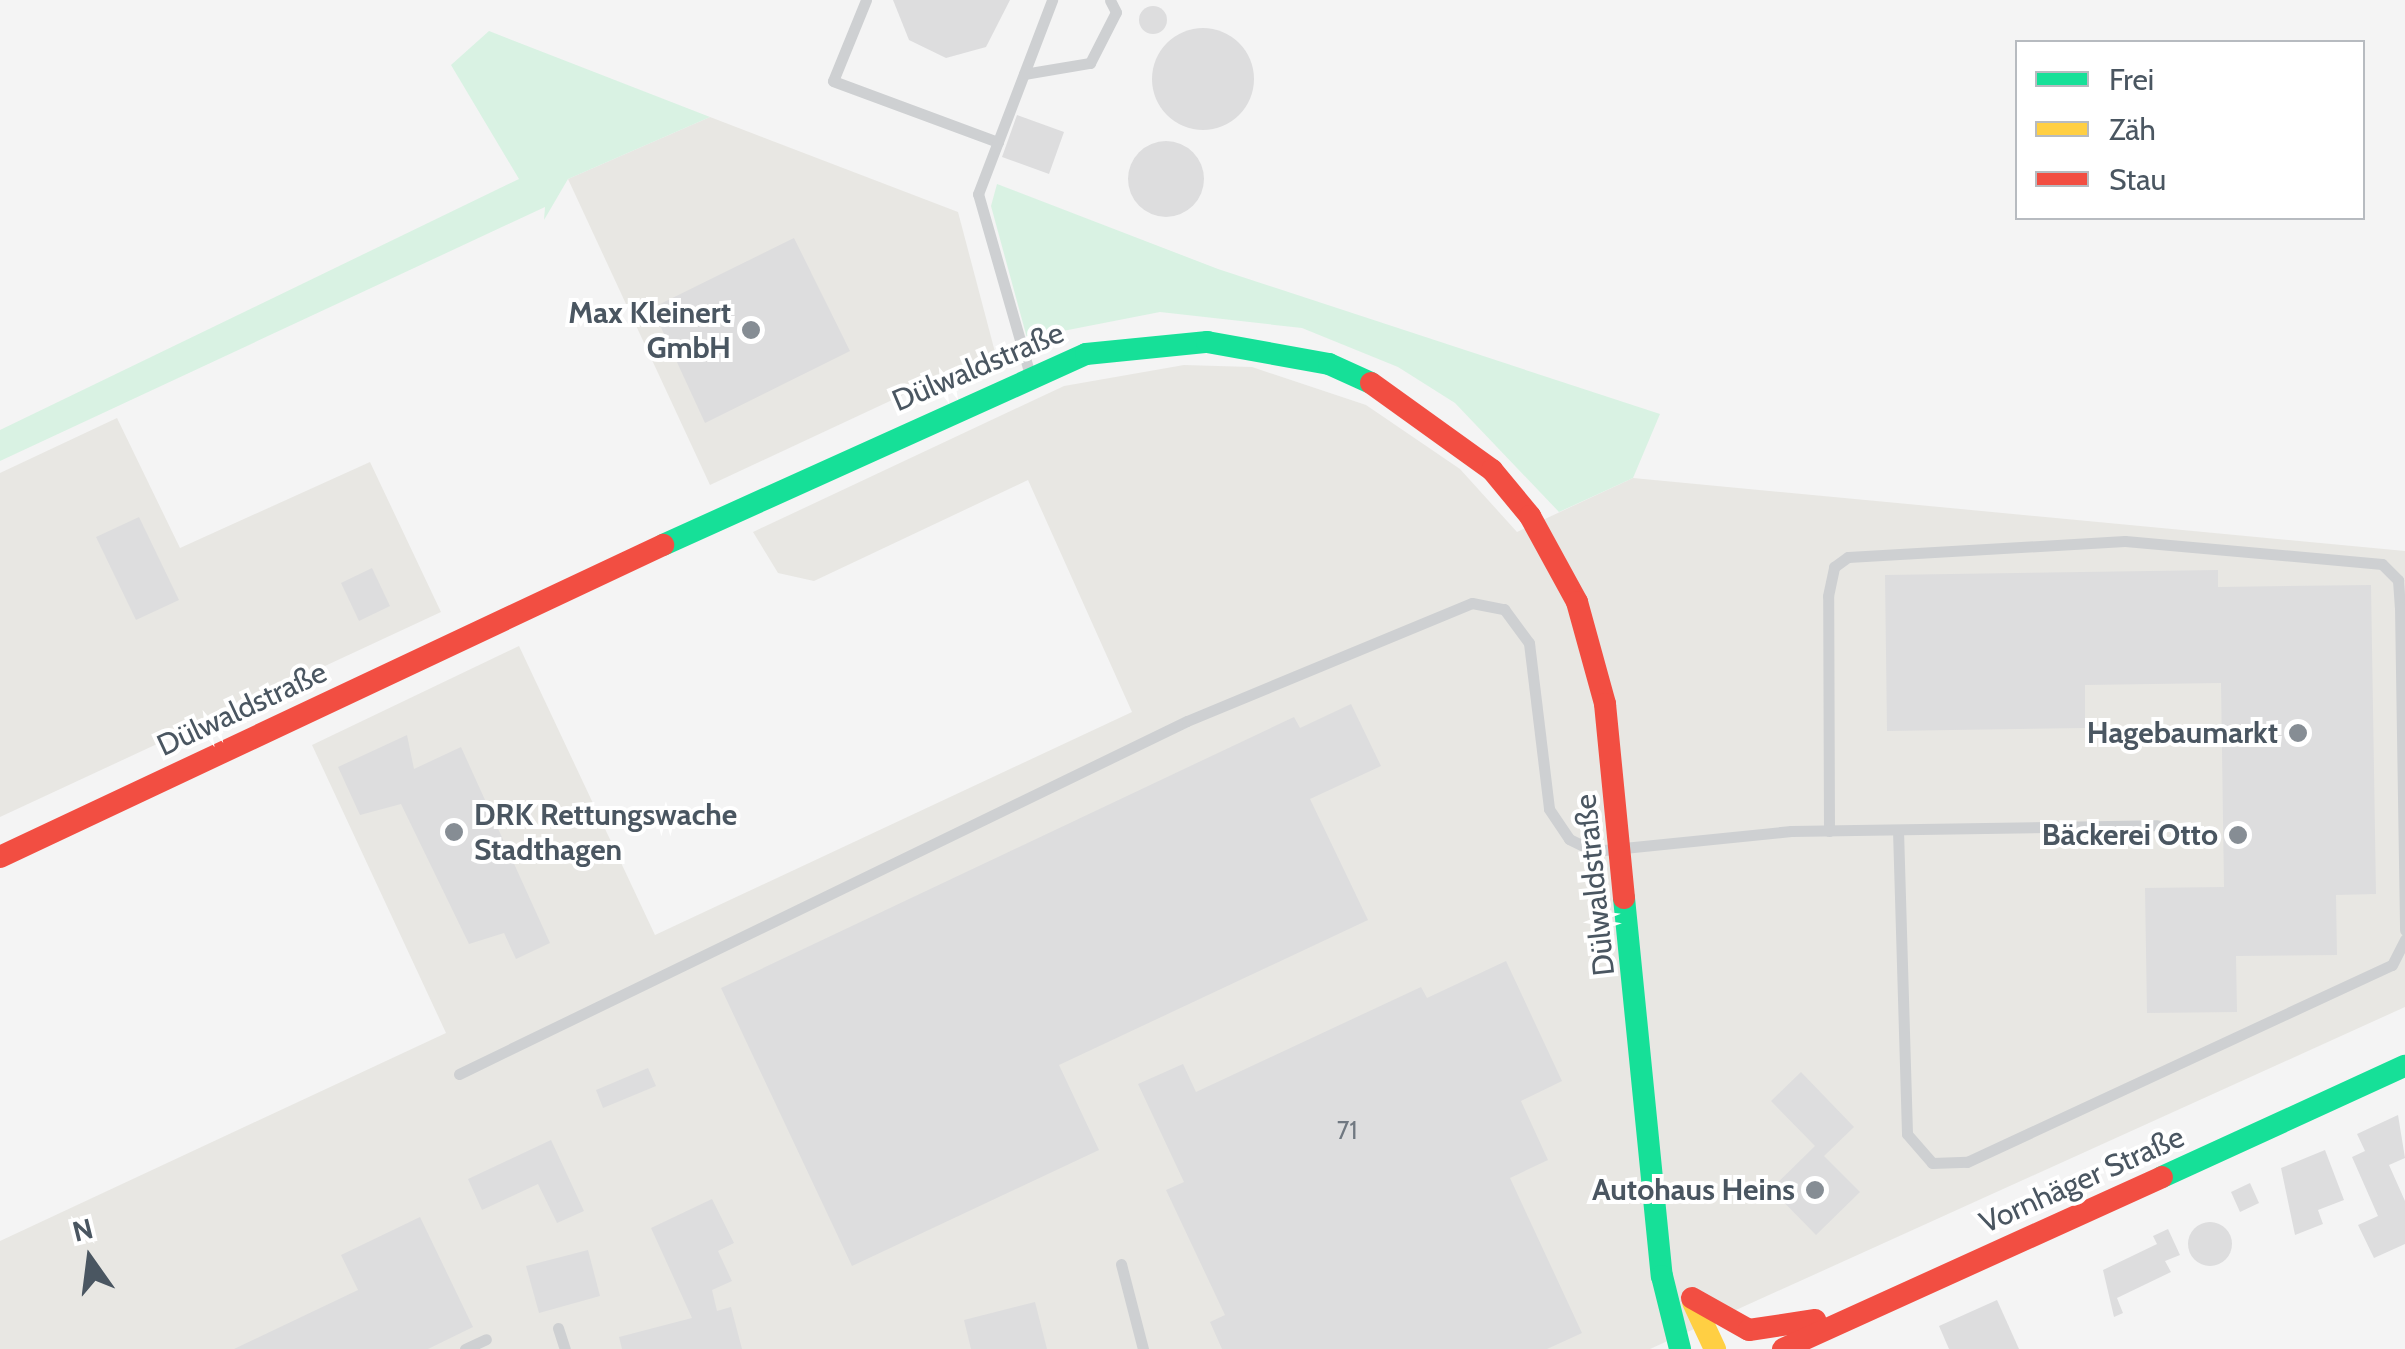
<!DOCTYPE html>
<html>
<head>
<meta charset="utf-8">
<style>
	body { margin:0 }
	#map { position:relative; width:2405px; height:1349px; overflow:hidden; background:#f4f4f4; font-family:Cabin,sans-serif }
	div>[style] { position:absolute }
	.commercial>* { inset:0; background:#e8e7e3 }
	.green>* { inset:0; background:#d9f2e3 }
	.building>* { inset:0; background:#ddddde }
	.round { border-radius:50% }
	.lane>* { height:11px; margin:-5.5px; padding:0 5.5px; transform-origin:5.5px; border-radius:5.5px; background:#ced0d2 }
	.fast>* { height:22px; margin:-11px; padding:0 11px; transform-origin:11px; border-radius:11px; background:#16e098 }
	.slow>* { height:22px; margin:-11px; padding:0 11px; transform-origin:11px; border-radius:11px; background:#ffcf43 }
	.jam>* { height:22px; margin:-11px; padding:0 11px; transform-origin:11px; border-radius:11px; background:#f24e42 }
	.dots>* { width:28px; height:28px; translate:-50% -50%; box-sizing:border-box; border:5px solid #fff; border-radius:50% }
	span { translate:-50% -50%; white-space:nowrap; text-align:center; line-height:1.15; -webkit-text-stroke:8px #fff; paint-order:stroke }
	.number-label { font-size:25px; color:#707881 }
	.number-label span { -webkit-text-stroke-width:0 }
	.poi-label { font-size:30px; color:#4a5661; font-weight:700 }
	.right { translate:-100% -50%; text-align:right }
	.left { translate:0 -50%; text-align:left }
	.street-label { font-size:30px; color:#4a5661 }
	.legend { position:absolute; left:2015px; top:40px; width:350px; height:180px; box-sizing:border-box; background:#fff; border:2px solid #b7bbc0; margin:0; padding:12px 18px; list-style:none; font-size:30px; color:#4a5661 }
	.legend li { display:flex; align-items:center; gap:20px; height:50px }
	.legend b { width:50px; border:2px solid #b7bbc0 }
	.north { position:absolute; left:40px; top:1209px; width:100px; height:100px; -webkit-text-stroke:8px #fff; paint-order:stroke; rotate:346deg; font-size:28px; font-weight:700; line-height:40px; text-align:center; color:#4a5661 }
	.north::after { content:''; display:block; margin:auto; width:35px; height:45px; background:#4a5661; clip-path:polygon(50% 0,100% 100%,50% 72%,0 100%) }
</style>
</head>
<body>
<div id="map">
	<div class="commercial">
		<div style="clip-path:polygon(710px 117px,958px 212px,995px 352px,710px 485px,568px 179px)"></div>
		<div style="clip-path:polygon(1184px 365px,1252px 367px,1366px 405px,1460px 469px,1517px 532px,1633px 478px,2405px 551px,2405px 1007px,1650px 1349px,0 1349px,0 1241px,446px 1033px,312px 745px,519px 646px,655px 935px,1132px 712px,1028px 480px,814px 581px,778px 573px,753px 532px,1064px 386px)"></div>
		<div style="clip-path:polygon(117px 418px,180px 548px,370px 462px,441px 612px,0 817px,0 473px)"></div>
	</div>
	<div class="green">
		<div style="clip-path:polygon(489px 31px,710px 117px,568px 179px,544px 220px,545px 207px,0 461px,0 430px,519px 179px,451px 65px)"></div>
		<div style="clip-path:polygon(997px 184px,1218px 269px,1660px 414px,1633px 478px,1559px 512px,1455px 403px,1398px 367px,1302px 328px,1160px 312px,1027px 338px,991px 206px)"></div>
	</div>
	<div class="building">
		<div style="clip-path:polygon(893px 0,1010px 0,986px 47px,946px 58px,909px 40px)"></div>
		<div class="round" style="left:1139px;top:6px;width:28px;height:28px"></div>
		<div class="round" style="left:1152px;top:28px;width:102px;height:102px"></div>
		<div style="clip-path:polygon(1017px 115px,1064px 132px,1049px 174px,1002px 157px)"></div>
		<div class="round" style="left:1128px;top:141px;width:76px;height:76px"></div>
		<div style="clip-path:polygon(794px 238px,850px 351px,705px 423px,652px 308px)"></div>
		<div style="clip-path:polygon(139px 517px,179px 600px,136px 620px,96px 537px)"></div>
		<div style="clip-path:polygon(372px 568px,390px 606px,359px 621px,341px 583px)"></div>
		<div style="clip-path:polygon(2218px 570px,2218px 587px,2371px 585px,2376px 894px,2336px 895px,2337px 955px,2236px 956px,2237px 1012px,2147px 1013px,2145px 888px,2224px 887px,2221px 683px,2085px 685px,2085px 728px,1887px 731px,1885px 575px)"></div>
		<div style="clip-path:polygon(1351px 704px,1381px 766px,1310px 799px,1368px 920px,1059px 1065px,1099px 1150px,852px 1266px,721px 988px,1294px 717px,1300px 728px)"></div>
		<div style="clip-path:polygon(407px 735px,414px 769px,461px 747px,550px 943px,516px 959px,504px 933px,469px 944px,401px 804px,360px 815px,338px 767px)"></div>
		<div style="clip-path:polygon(1506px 961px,1562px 1081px,1521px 1101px,1548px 1160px,1510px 1178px,1582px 1333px,1547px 1349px,1222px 1349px,1210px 1322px,1225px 1315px,1166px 1190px,1184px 1182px,1138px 1084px,1183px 1064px,1196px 1092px,1421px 987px,1427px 998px)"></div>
		<div style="clip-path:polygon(648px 1068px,656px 1086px,603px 1108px,596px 1090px)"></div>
		<div style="clip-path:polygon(1801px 1072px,1854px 1127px,1824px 1156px,1860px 1192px,1816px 1235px,1771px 1189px,1815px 1146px,1771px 1101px)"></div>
		<div style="clip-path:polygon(2398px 1115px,2405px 1158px,2389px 1165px,2405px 1201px,2405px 1244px,2374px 1258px,2358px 1225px,2378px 1216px,2352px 1157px,2365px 1151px,2357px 1134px)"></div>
		<div style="clip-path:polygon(551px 1140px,584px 1211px,557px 1223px,538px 1184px,482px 1210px,468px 1179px)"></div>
		<div style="clip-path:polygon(2325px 1150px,2344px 1200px,2318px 1210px,2323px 1224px,2295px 1235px,2281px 1168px)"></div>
		<div style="clip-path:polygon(2250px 1183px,2259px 1203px,2240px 1212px,2231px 1192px)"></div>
		<div style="clip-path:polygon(712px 1199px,734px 1243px,718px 1251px,732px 1281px,712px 1290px,717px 1311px,731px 1307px,742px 1349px,622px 1349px,619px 1337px,692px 1318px,651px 1228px)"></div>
		<div style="clip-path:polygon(420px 1217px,473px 1327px,428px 1349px,234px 1349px,358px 1290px,341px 1255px)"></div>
		<div class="round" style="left:2188px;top:1222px;width:44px;height:44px"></div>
		<div style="clip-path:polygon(2168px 1229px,2180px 1255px,2165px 1261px,2171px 1272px,2117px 1298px,2123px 1313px,2114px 1317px,2103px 1270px,2157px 1244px,2153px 1236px)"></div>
		<div style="clip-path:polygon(588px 1250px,600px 1296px,539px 1313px,526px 1266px)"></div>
		<div style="clip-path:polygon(1997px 1300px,2019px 1349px,1949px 1349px,1939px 1326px)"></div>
		<div style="clip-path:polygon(1035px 1302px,1047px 1349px,971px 1349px,964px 1320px)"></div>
	</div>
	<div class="lane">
		<div style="left:866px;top:0;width:87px;rotate:112.2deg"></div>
		<div style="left:833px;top:81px;width:176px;rotate:20.3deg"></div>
		<div style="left:1024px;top:74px;width:67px;rotate:-9.5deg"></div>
		<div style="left:1090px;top:63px;width:57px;rotate:-63deg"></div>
		<div style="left:1116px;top:12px;width:13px;rotate:-117deg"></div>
		<div style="left:1028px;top:368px;width:181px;rotate:-106deg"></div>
		<div style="left:978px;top:194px;width:208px;rotate:-69.1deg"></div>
		<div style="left:1898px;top:830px;width:304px;rotate:88.3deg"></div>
		<div style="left:1907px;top:1134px;width:38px;rotate:49deg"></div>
		<div style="left:1932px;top:1163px;width:35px;rotate:-2deg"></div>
		<div style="left:1967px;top:1162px;width:468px;rotate:-24.9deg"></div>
		<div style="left:2392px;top:965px;width:29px;rotate:-63deg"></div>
		<div style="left:1829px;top:831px;width:235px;rotate:-90.2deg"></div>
		<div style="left:1828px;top:596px;width:30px;rotate:-78deg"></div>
		<div style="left:1834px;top:567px;width:17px;rotate:-36deg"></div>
		<div style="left:1848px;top:557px;width:277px;rotate:-3.3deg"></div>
		<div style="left:2125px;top:541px;width:258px;rotate:5.1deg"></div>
		<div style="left:2382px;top:564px;width:23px;rotate:45deg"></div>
		<div style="left:2398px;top:580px;width:27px;rotate:86deg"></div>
		<div style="left:2400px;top:607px;width:323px;rotate:89.1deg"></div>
		<div style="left:459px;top:1074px;width:809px;rotate:-25.87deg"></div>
		<div style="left:1187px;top:721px;width:308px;rotate:-22.5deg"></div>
		<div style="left:1472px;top:603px;width:33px;rotate:11deg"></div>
		<div style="left:1504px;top:609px;width:42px;rotate:53.7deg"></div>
		<div style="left:1529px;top:643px;width:167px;rotate:83.1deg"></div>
		<div style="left:1549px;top:809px;width:36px;rotate:56deg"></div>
		<div style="left:1569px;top:839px;width:28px;rotate:26deg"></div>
		<div style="left:1594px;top:851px;width:198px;rotate:-5.8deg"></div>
		<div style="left:1791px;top:831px;width:366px;rotate:-0.9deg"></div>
		<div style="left:1121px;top:1264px;width:88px;rotate:75.5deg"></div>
		<div style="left:558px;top:1328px;width:22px;rotate:72deg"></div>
		<div style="left:465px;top:1349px;width:23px;rotate:-25deg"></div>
	</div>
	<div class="fast">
		<div style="left:663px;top:545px;width:464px;rotate:-24.3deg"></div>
		<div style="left:1086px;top:354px;width:122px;rotate:-5.7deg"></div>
		<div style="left:1207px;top:342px;width:124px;rotate:10.2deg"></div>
		<div style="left:1329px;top:364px;width:46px;rotate:24.3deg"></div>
		<div style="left:1624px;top:898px;width:380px;rotate:84.3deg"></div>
		<div style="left:1662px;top:1276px;width:75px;rotate:76.1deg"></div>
		<div style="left:2162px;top:1177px;width:267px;rotate:-24.6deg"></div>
	</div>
	<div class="slow">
		<div style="left:1693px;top:1302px;width:52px;rotate:64.9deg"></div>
	</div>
	<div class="jam">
		<div style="left:1371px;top:383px;width:149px;rotate:35.7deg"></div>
		<div style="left:1492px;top:470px;width:60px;rotate:50.4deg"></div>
		<div style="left:1530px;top:516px;width:98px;rotate:61.3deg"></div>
		<div style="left:1577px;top:602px;width:106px;rotate:74.6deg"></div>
		<div style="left:1605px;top:704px;width:195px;rotate:84.4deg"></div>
		<div style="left:0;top:857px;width:733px;rotate:-25.2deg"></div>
		<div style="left:1692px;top:1298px;width:65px;rotate:29.3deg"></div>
		<div style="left:1749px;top:1330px;width:67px;rotate:-8.6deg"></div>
		<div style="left:1783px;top:1349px;width:416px;rotate:-24.4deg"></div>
	</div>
	<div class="dots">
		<div style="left:751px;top:330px;background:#868d94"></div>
		<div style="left:2298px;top:733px;background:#868d94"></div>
		<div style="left:454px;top:832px;background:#868d94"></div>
		<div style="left:2238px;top:835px;background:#868d94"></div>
		<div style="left:1815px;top:1190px;background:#868d94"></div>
	</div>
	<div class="number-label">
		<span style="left:1347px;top:1130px">71</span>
	</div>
	<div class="poi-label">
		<span class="right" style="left:731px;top:330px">Max Kleinert<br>GmbH</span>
		<span class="right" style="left:2278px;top:733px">Hagebaumarkt</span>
		<span class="left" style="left:474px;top:832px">DRK Rettungswache<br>Stadthagen</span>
		<span class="right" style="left:2218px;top:835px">Bäckerei Otto</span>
		<span class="right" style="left:1795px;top:1190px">Autohaus Heins</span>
	</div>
	<div class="street-label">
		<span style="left:978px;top:367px;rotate:-23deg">Dülwaldstraße</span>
		<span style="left:242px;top:709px;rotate:-25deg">Dülwaldstraße</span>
		<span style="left:1595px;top:885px;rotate:-96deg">Dülwaldstraße</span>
		<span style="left:2082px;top:1180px;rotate:-24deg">Vornhäger Straße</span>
	</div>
	<ul class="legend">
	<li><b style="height:12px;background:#16e098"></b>Frei</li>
	<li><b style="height:12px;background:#ffcf43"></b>Zäh</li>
	<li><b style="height:12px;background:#f24e42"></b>Stau</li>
	</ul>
	<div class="north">N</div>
</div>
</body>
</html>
